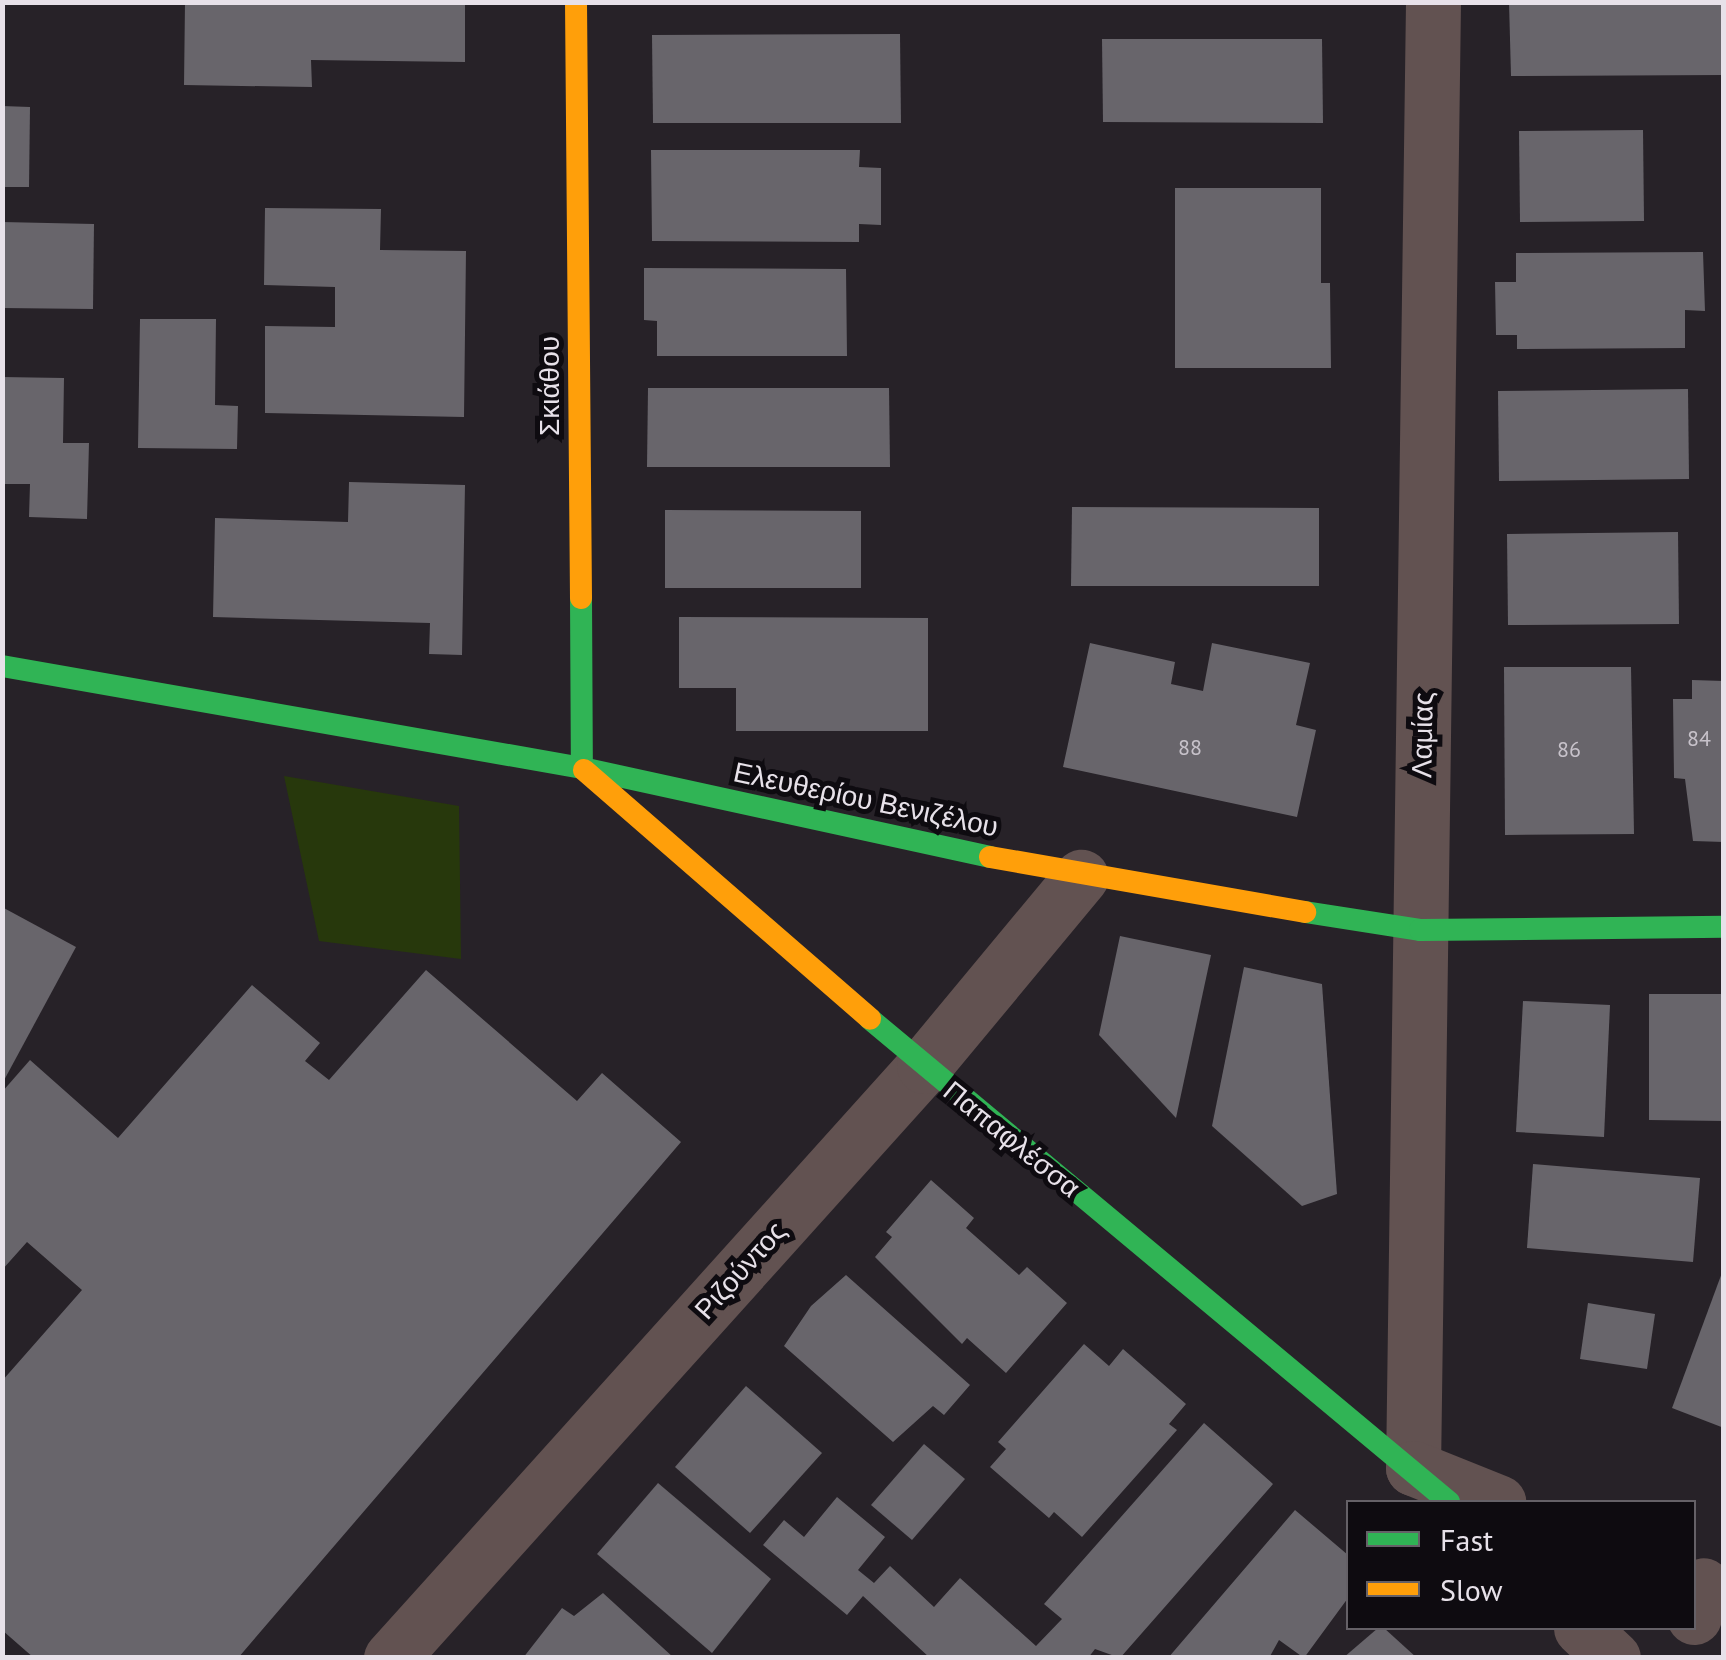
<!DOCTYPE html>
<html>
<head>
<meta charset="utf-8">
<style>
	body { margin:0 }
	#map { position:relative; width:1726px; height:1660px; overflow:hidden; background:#272228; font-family:"PT Sans",sans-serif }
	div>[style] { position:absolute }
	.green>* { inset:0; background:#27380c }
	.building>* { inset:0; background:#68656b }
	.street>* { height:55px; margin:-27.5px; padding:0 27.5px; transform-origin:27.5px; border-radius:27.5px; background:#625251 }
	.fast>* { height:22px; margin:-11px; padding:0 11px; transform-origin:11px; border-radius:11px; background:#30b455 }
	.slow>* { height:22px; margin:-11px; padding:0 11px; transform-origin:11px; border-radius:11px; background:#ff9f0a }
	span { translate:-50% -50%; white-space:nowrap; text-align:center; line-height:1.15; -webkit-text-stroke:10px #0e0b10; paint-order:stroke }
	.number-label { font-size:22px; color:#c7c2ca }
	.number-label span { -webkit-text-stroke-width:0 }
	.street-label { font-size:28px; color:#e7e1e9 }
	.frame { position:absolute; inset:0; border:5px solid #e7e1e9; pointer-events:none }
	.legend { position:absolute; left:1346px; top:1500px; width:350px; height:130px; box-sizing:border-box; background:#0e0b10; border:2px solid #656167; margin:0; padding:12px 18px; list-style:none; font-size:30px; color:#e7e1e9 }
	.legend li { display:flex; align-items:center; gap:20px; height:50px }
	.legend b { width:50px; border:2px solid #656167 }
</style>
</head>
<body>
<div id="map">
	<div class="green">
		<div style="clip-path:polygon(284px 776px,459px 806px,461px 959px,319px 941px)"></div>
	</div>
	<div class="building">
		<div style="clip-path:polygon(185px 2px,465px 2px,465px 62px,311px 60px,312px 87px,184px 85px)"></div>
		<div style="clip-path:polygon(1509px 2px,1724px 2px,1724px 75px,1511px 76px)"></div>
		<div style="clip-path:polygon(900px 34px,901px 123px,653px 123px,652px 35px)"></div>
		<div style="clip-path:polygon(1102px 39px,1322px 39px,1323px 123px,1103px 122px)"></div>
		<div style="clip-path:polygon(2px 106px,30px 107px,29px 187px,2px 187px)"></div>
		<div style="clip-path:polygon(1643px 130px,1644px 221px,1520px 222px,1519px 131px)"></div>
		<div style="clip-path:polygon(651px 150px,860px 150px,859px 167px,881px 168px,881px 225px,859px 224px,859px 242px,652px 241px)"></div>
		<div style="clip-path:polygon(1175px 188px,1321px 188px,1321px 283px,1330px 283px,1331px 368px,1175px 368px)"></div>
		<div style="clip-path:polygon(265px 208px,381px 209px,380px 250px,466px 251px,464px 417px,265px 413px,265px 326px,335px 327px,335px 287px,264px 285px)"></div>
		<div style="clip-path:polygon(2px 222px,94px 224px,93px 309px,2px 308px)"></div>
		<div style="clip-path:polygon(1703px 252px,1705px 311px,1685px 310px,1685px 348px,1517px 349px,1517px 335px,1496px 335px,1495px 282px,1516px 282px,1516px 253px)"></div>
		<div style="clip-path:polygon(644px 268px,846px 269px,847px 356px,657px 356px,657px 321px,644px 320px)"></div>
		<div style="clip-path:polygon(140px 319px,216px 319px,215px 405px,238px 406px,237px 449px,138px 448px)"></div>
		<div style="clip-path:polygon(2px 377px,64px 378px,63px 443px,89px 443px,87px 519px,29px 517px,30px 484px,2px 484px)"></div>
		<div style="clip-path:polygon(648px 388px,889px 388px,890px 467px,647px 467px)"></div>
		<div style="clip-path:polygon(1688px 389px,1689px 479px,1499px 481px,1498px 391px)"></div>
		<div style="clip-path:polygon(349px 482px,465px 485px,462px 655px,429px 654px,430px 623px,213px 617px,215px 518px,348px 522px)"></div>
		<div style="clip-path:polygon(1072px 507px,1319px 508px,1319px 586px,1071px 586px)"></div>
		<div style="clip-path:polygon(665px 510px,861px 511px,861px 588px,665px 588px)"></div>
		<div style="clip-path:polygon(1678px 532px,1679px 624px,1508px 625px,1507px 534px)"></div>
		<div style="clip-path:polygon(679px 617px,928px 618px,928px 731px,736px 731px,736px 688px,679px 688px)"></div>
		<div style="clip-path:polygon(1090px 643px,1175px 662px,1171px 684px,1203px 691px,1212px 643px,1310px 663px,1296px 725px,1316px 730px,1297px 817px,1063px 767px)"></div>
		<div style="clip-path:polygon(1504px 667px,1631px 667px,1634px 834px,1505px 835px)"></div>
		<div style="clip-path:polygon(1692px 680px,1724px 681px,1724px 842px,1693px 841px,1685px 779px,1674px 778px,1673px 699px,1692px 699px)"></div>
		<div style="clip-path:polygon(2px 907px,76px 947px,2px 1084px)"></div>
		<div style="clip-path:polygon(1120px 936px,1211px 955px,1176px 1118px,1099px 1035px)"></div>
		<div style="clip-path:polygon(1244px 967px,1322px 984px,1337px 1194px,1302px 1206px,1212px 1126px)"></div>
		<div style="clip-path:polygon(426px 970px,577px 1101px,602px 1073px,681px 1142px,238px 1658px,34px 1658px,2px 1630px,2px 1381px,82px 1290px,27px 1242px,2px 1270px,2px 1092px,30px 1060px,118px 1138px,252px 985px,320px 1043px,305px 1061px,329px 1080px)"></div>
		<div style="clip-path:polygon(1649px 994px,1724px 994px,1724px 1121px,1649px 1120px)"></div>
		<div style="clip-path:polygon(1523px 1001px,1610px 1005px,1604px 1137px,1516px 1132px)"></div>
		<div style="clip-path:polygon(1533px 1164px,1700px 1178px,1693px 1262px,1527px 1248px)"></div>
		<div style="clip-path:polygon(931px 1180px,974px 1218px,966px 1228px,1019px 1275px,1027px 1267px,1067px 1303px,1006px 1373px,967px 1338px,962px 1344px,875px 1257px,892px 1237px,886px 1232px)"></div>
		<div style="clip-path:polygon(1723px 1270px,1724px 1270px,1724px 1428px,1672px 1408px)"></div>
		<div style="clip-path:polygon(846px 1275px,970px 1385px,944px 1415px,933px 1406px,893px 1442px,784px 1346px,811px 1306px)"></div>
		<div style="clip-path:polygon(1588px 1303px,1655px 1314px,1647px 1369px,1580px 1359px)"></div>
		<div style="clip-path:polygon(1084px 1344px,1109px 1366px,1123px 1349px,1186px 1404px,1169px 1424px,1177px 1430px,1082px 1537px,1054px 1512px,1049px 1518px,990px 1467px,1006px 1449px,998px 1442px)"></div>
		<div style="clip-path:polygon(746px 1386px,822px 1453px,750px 1533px,675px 1467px)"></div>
		<div style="clip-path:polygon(1204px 1423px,1273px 1484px,1120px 1658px,1095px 1649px,1088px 1658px,930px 1658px,863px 1596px,847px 1615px,763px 1545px,784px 1520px,804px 1537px,837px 1497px,885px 1537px,858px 1570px,874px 1583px,890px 1566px,934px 1607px,960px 1578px,1036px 1646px,1062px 1619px,1044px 1604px)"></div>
		<div style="clip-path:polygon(924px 1444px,965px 1479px,912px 1540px,871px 1505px)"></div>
		<div style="clip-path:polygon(658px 1483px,771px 1579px,712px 1653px,597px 1554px)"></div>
		<div style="clip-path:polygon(1295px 1510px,1348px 1555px,1348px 1598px,1304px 1658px,1279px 1640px,1269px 1658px,1168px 1658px)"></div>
		<div style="clip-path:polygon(603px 1593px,674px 1658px,523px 1658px,562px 1608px,574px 1616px)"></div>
		<div style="clip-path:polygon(1378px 1628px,1384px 1628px,1417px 1658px,1343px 1658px)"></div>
	</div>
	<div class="street">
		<div style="left:1433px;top:2px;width:1466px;rotate:90.78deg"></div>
		<div style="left:1413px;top:1468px;width:92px;rotate:21.8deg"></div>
		<div style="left:1694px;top:1617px;width:33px;rotate:-74deg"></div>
		<div style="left:1581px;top:1628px;width:44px;rotate:43.2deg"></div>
		<div style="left:391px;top:1658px;width:797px;rotate:-48deg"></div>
		<div style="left:924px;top:1066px;width:246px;rotate:-50.3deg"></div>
	</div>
	<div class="fast">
		<div style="left:581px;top:598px;width:170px;rotate:89.7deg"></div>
		<div style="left:2px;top:666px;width:589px;rotate:9.97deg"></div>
		<div style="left:582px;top:768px;width:418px;rotate:12.3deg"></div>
		<div style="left:1305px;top:912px;width:116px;rotate:8.9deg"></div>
		<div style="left:1420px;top:930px;width:304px;rotate:-0.6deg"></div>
		<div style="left:870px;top:1019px;width:754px;rotate:39.83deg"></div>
	</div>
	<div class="slow">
		<div style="left:576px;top:2px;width:596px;rotate:89.52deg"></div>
		<div style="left:584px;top:770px;width:379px;rotate:41deg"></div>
		<div style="left:990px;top:857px;width:320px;rotate:9.9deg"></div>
	</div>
	<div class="number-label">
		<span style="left:1699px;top:739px">84</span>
		<span style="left:1190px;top:748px">88</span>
		<span style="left:1569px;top:750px">86</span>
	</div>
	<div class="street-label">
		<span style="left:549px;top:386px;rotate:-90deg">Σκιάθου</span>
		<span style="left:1422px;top:735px;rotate:-89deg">Λαμίας</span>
		<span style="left:866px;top:799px;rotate:12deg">Ελευθερίου Βενιζέλου</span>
		<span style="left:1012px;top:1139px;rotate:39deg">Παπαφλέσσα</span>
		<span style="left:740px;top:1270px;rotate:-48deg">Ριζούντος</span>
	</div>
	<div class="frame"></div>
	<ul class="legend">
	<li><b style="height:12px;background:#30b455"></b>Fast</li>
	<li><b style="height:12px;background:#ff9f0a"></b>Slow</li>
	</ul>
</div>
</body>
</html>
